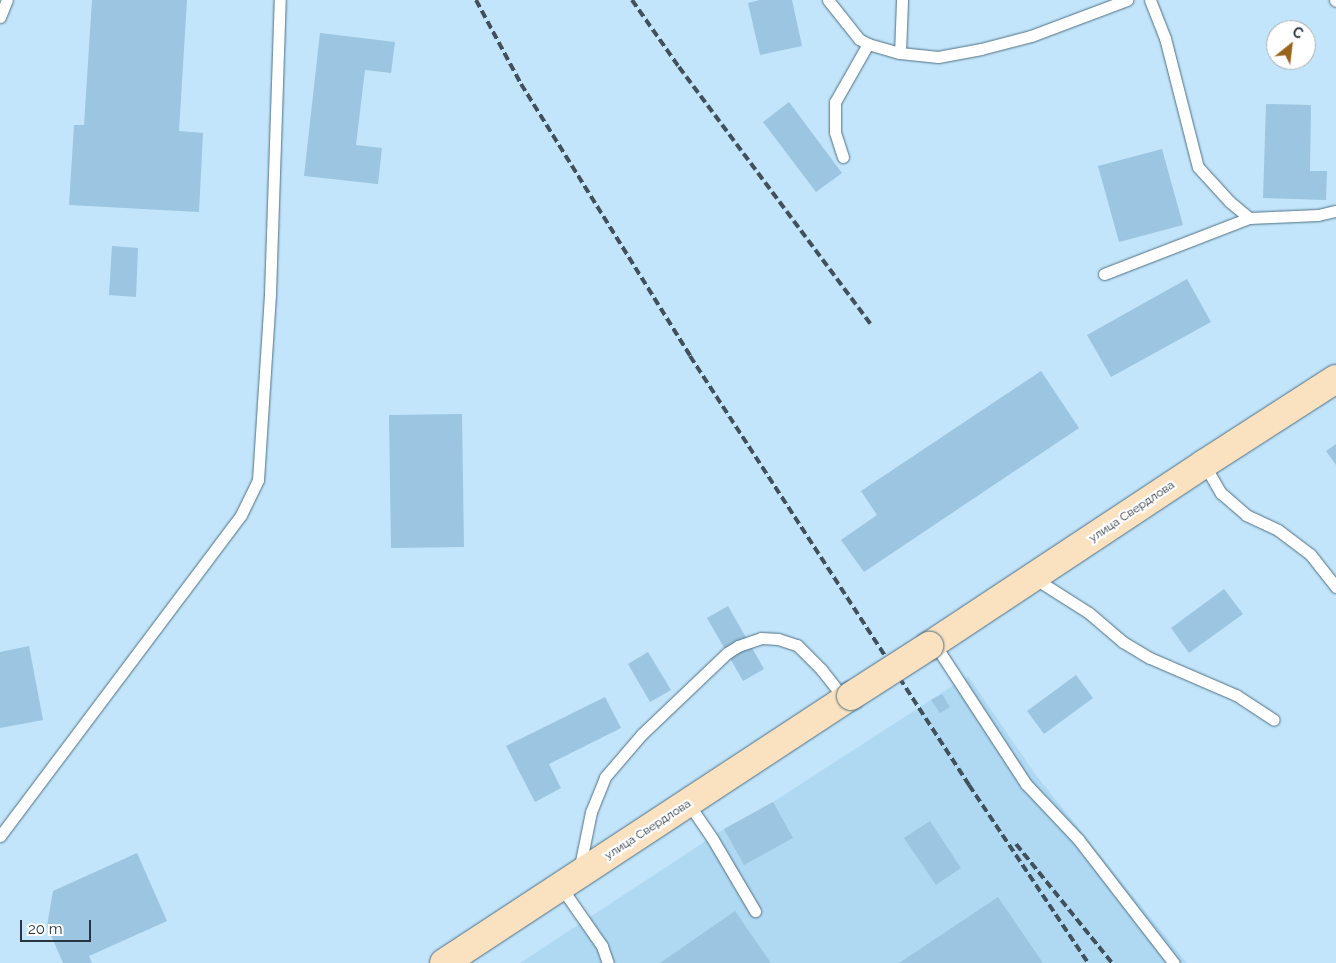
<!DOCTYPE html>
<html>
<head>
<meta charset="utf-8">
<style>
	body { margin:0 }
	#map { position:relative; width:1336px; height:963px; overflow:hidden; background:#c2e5fb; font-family:Raleway,sans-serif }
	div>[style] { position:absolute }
	.built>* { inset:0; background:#afd9f3 }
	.building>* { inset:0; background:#9bc5e0 }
	.roads { filter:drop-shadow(0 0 1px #4f6f82) drop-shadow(0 0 1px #4f6f82) }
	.service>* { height:11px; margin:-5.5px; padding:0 5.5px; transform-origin:5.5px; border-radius:5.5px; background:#fff }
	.secondary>* { height:28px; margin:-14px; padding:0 14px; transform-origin:14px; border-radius:14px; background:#fae1c0 }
	.rail>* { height:4px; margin-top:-2px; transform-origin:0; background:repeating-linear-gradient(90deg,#41515c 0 8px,transparent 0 12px) }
	.bridges { filter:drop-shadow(0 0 1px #4f6f82) drop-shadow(0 0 1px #4f6f82) }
	.secondary-bridge>* { height:28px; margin:-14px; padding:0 14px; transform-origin:14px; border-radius:14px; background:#fae1c0 }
	span { translate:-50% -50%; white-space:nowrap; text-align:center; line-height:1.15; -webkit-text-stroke:4.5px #fff; paint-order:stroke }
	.street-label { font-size:12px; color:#28353e }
	.north { position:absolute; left:1266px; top:20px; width:50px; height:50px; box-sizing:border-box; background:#fff; border:1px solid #a9aeb2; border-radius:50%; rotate:29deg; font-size:14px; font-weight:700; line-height:20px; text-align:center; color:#28353e }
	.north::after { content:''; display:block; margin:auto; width:18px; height:22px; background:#99641c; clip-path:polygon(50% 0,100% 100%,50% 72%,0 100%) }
	.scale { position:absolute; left:20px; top:920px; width:71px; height:22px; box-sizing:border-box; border:2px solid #28353e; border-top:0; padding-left:6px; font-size:15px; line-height:18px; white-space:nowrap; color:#28353e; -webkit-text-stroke:4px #fff; paint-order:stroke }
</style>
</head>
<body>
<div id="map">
	<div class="built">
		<div style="clip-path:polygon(968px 676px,1035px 774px,1187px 963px,520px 963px,724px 829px,773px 802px)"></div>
	</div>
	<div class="building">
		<div style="clip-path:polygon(92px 0,187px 0,179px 131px,203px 133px,199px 212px,69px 205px,74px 125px,84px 125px)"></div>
		<div style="clip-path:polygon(760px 0,792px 0,802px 46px,760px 55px,748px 3px)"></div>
		<div style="clip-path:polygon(320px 33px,395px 42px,391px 73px,365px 70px,356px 145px,382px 148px,378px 184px,304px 176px)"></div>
		<div style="clip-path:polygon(789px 102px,842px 173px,816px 192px,763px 122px)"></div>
		<div style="clip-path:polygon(1266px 104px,1311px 105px,1310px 171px,1327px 171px,1326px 200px,1263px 198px)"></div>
		<div style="clip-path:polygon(1162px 149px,1183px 225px,1119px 242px,1098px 166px)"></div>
		<div style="clip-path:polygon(112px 246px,138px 248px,136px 297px,109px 295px)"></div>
		<div style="clip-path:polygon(1187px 279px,1211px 322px,1111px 377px,1087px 335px)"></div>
		<div style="clip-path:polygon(1041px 371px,1079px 428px,864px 572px,841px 540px,877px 515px,861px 491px)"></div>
		<div style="clip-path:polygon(462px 414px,464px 547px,391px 548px,389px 415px)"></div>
		<div style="clip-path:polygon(1336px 444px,1336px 465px,1326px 451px)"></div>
		<div style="clip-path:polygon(1224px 589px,1243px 614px,1189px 653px,1171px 628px)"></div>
		<div style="clip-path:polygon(728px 606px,764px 669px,743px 681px,707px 618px)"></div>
		<div style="clip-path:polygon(29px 646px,43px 720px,0 728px,0 652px)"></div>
		<div style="clip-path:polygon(648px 652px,671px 690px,650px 702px,628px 664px)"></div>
		<div style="clip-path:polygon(1076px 675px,1093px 698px,1044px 734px,1027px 711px)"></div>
		<div style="clip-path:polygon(942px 694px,950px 707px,940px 713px,931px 700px)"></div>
		<div style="clip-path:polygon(605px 697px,621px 728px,549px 764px,561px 788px,535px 802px,506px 746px)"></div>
		<div style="clip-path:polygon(773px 802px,793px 838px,744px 865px,724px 829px)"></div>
		<div style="clip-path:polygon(930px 821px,961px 868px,936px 885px,904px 838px)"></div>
		<div style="clip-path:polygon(137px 853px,167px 921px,89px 956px,92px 963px,63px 963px,47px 926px,53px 891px)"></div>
		<div style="clip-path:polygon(998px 897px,1043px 963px,899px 963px)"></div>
		<div style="clip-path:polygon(735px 911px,771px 963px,660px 963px)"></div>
	</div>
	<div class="roads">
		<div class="service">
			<div style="left:828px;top:0;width:50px;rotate:51.5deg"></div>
			<div style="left:859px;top:39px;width:10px;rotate:29deg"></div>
			<div style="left:868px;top:44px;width:33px;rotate:16deg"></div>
			<div style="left:900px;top:53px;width:38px;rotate:6deg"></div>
			<div style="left:938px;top:57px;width:44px;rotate:-10.5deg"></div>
			<div style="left:981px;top:49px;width:52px;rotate:-14.6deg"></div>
			<div style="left:1031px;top:36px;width:103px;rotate:-20.6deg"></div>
			<div style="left:1150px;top:0;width:41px;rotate:68.5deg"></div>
			<div style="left:1165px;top:38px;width:133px;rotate:75.7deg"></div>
			<div style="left:1198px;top:167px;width:47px;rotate:47.6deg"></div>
			<div style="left:1230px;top:202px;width:25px;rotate:40deg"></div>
			<div style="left:1335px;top:0;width:1px;rotate:45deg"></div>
			<div style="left:0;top:17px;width:18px;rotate:-68deg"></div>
			<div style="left:900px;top:53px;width:53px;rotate:-87.8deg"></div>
			<div style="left:843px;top:157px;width:26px;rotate:-108deg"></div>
			<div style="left:835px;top:132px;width:30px;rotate:-90deg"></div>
			<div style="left:835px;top:102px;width:67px;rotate:-60.4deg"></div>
			<div style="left:1104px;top:274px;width:155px;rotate:-21.1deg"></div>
			<div style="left:1249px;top:218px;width:69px;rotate:-2.5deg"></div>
			<div style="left:1318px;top:215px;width:18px;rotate:-13deg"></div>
			<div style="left:1204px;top:464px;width:34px;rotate:60deg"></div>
			<div style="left:1221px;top:493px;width:33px;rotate:41deg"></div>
			<div style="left:1246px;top:515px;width:35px;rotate:25deg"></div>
			<div style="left:1278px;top:530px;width:40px;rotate:37deg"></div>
			<div style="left:1310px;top:554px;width:42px;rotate:51.8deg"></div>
			<div style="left:1034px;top:578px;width:65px;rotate:32.5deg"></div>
			<div style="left:1089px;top:613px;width:45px;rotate:40.5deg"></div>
			<div style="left:1123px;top:642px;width:31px;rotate:31deg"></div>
			<div style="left:1150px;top:658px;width:94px;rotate:23.3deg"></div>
			<div style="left:1236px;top:695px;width:45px;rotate:33.3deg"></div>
			<div style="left:934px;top:643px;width:168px;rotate:56.9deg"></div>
			<div style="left:1026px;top:784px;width:76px;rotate:46.6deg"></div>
			<div style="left:1078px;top:839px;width:157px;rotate:52.3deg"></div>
			<div style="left:688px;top:803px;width:42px;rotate:55.6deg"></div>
			<div style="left:712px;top:838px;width:85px;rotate:59.5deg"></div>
			<div style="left:0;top:836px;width:401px;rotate:-53.1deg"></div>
			<div style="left:241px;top:515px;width:39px;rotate:-64deg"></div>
			<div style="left:258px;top:480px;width:186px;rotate:-86.3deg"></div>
			<div style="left:270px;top:294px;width:294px;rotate:-88.1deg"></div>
			<div style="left:579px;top:871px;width:60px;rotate:-78.5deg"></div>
			<div style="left:591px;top:812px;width:38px;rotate:-68deg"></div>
			<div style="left:605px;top:777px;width:57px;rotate:-49.3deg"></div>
			<div style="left:642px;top:734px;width:117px;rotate:-43.6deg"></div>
			<div style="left:727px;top:653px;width:13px;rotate:-32deg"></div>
			<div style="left:738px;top:646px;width:24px;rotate:-19deg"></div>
			<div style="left:761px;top:638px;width:17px;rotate:3deg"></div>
			<div style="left:778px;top:639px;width:20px;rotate:18deg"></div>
			<div style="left:797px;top:645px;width:34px;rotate:45deg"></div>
			<div style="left:821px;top:669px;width:39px;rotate:52deg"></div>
			<div style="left:561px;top:887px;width:72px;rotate:55.2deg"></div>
			<div style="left:602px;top:946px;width:18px;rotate:71deg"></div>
		</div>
		<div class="secondary">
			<div style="left:929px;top:646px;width:330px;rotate:-33.5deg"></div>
			<div style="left:1204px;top:464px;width:157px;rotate:-32.8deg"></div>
			<div style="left:444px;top:963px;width:487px;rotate:-33.3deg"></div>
		</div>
	</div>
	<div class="rail">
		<div style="left:476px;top:0;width:95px;rotate:61.8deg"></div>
		<div style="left:521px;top:84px;width:320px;rotate:58.1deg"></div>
		<div style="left:690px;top:356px;width:512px;rotate:56.96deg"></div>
		<div style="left:969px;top:785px;width:214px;rotate:56.2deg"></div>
		<div style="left:632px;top:0;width:82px;rotate:55deg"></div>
		<div style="left:679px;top:67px;width:324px;rotate:53.3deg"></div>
		<div style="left:1016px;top:844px;width:153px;rotate:51.1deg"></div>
	</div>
	<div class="bridges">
		<div class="secondary-bridge">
			<div style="left:851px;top:696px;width:93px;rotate:-32.7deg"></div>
		</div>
	</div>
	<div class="street-label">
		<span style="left:1132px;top:512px;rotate:-34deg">улица Свердлова</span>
		<span style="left:648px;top:830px;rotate:-33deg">улица Свердлова</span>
	</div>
	<div class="north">С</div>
	<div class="scale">20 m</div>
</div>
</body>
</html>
